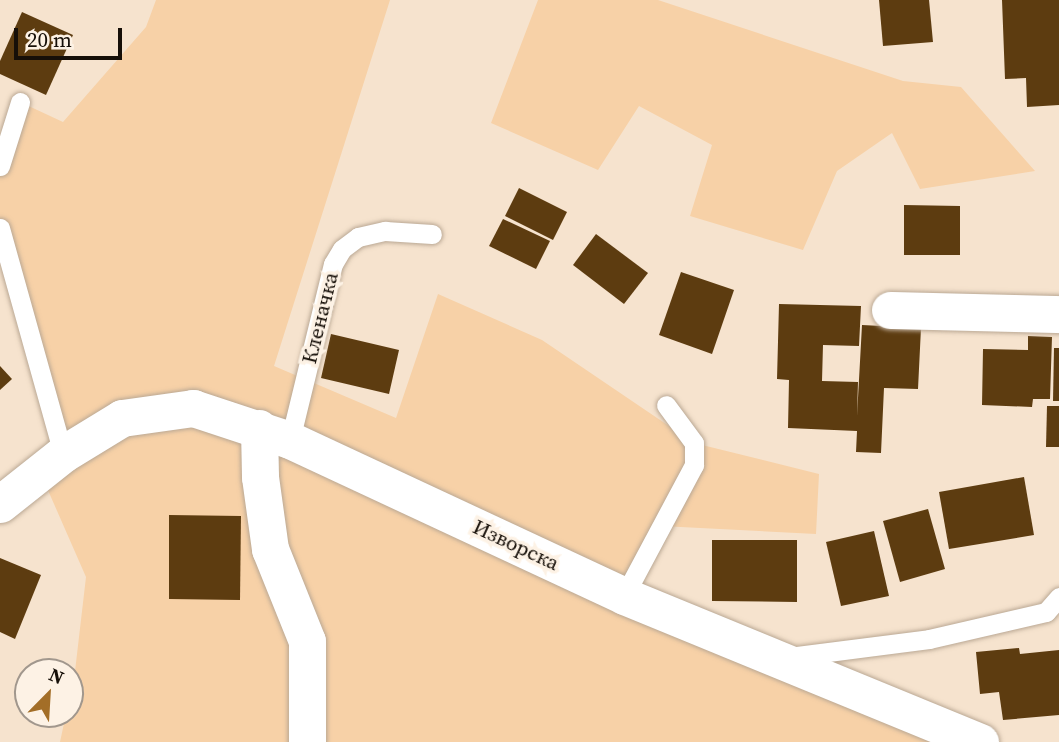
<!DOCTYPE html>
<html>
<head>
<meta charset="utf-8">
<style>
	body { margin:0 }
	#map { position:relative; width:1059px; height:742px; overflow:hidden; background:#f6e3ce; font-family:"Source Serif 4",serif }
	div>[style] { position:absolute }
	.green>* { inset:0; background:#f7d1a7 }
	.building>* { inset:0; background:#5d3c10 }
	.roads { filter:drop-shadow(0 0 2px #baa894) drop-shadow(0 0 2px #baa894) }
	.lane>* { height:19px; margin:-9.5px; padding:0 9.5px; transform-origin:9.5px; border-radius:9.5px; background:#fff }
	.street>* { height:37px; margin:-18.5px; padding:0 18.5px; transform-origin:18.5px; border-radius:18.5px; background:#fff }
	span { translate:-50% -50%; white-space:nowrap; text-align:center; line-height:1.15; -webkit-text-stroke:7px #fdf2e5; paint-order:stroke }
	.street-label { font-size:21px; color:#160f08 }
	.north { position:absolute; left:14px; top:658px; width:70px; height:70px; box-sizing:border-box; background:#fdf2e5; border:2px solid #a1978d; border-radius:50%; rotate:24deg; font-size:19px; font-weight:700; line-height:28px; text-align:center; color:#160f08 }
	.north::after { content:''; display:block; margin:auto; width:24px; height:32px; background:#a36e27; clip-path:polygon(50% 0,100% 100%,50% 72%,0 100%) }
	.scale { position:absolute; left:14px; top:28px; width:108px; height:32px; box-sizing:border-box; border:4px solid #160f08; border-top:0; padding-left:9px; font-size:21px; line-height:24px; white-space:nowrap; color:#160f08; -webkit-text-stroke:5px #fdf2e5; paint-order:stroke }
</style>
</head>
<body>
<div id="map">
	<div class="green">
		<div style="clip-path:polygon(156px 0,390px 0,274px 366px,396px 418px,438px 294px,542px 340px,694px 443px,819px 474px,816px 534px,661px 526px,624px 596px,977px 742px,60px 742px,66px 714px,70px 714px,86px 577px,40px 472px,63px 454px,0 228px,0 166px,20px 102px,63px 122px,146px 27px)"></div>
		<div style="clip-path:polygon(538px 0,658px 0,903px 81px,961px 87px,1035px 171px,920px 189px,892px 133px,837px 171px,803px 250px,690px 216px,712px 145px,639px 106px,598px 170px,491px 123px)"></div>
	</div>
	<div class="building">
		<div style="clip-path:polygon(879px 0,929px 0,933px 42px,883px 46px)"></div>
		<div style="clip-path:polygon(1002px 0,1059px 0,1059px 105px,1027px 107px,1026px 78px,1005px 79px)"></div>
		<div style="clip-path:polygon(22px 12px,73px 35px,46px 95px,0 74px,0 61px)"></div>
		<div style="clip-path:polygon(519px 188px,567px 212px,553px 240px,505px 216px)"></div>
		<div style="clip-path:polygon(904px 205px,960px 206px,960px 255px,904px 255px)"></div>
		<div style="clip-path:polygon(503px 219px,550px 241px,536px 269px,489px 246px)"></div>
		<div style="clip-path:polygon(596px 234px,648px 273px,624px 304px,573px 265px)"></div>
		<div style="clip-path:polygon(681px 272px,734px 290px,712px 354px,659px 335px)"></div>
		<div style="clip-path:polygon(779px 304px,861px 306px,859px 346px,823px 345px,822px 381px,858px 382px,857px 416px,862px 325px,921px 328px,918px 389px,884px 388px,881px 453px,856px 452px,857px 431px,788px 428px,789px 380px,777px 379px)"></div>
		<div style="clip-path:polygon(331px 334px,399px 350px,389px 394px,321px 378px)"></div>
		<div style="clip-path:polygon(1028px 336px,1052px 337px,1050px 399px,1033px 399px,1032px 407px,982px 405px,983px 349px,1028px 350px)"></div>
		<div style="clip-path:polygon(1054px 348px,1059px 348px,1059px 401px,1053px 401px)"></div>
		<div style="clip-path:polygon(0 366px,12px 379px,0 390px)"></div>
		<div style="clip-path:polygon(1047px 406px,1059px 406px,1059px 447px,1046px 447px)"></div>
		<div style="clip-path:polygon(1024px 477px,1034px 535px,949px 549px,939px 492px)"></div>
		<div style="clip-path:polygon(928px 509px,945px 569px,900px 582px,883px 521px)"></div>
		<div style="clip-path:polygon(169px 515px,241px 516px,240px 600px,169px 599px)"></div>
		<div style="clip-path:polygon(874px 531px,889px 596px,841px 606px,826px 542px)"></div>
		<div style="clip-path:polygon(712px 540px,797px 540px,797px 602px,712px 601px)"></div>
		<div style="clip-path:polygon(0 558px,41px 575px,15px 639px,0 632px)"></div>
		<div style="clip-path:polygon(1019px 648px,1020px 654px,1059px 650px,1059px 715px,1003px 720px,999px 692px,980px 694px,976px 652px)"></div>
	</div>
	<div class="roads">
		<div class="lane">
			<div style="left:0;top:166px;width:67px;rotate:-72.6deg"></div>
			<div style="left:0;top:228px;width:235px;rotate:74.4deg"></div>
			<div style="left:290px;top:440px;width:181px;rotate:-76.3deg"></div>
			<div style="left:333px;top:264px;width:17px;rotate:-59deg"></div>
			<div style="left:342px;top:249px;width:20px;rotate:-37deg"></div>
			<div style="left:358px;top:237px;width:28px;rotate:-13deg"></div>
			<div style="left:385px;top:231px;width:47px;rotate:3.7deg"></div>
			<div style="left:624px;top:596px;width:149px;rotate:-61.9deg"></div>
			<div style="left:694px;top:465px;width:22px;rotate:-90deg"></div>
			<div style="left:694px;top:443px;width:47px;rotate:-126.4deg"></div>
			<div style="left:789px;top:657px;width:141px;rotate:-7.3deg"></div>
			<div style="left:929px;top:639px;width:120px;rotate:-13deg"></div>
			<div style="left:1046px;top:612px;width:20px;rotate:-49deg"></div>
		</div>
		<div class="street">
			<div style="left:890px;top:310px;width:169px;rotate:1.4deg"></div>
			<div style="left:259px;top:428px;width:49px;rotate:88.8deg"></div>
			<div style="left:260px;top:477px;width:73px;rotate:82.1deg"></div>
			<div style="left:270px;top:549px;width:99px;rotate:68.1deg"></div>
			<div style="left:307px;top:641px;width:101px;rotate:90deg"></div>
			<div style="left:0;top:504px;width:80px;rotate:-38.4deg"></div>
			<div style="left:63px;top:454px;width:69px;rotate:-31.4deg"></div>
			<div style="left:122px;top:418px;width:72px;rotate:-8deg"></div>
			<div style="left:193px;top:408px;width:102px;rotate:18.3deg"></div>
			<div style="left:290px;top:440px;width:369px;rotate:25deg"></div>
			<div style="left:624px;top:596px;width:385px;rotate:22.3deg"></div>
		</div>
	</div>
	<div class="street-label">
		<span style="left:320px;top:318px;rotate:-76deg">Кленачка</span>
		<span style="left:516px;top:545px;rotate:25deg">Изворска</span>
	</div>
	<div class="north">N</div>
	<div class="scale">20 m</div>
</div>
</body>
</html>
